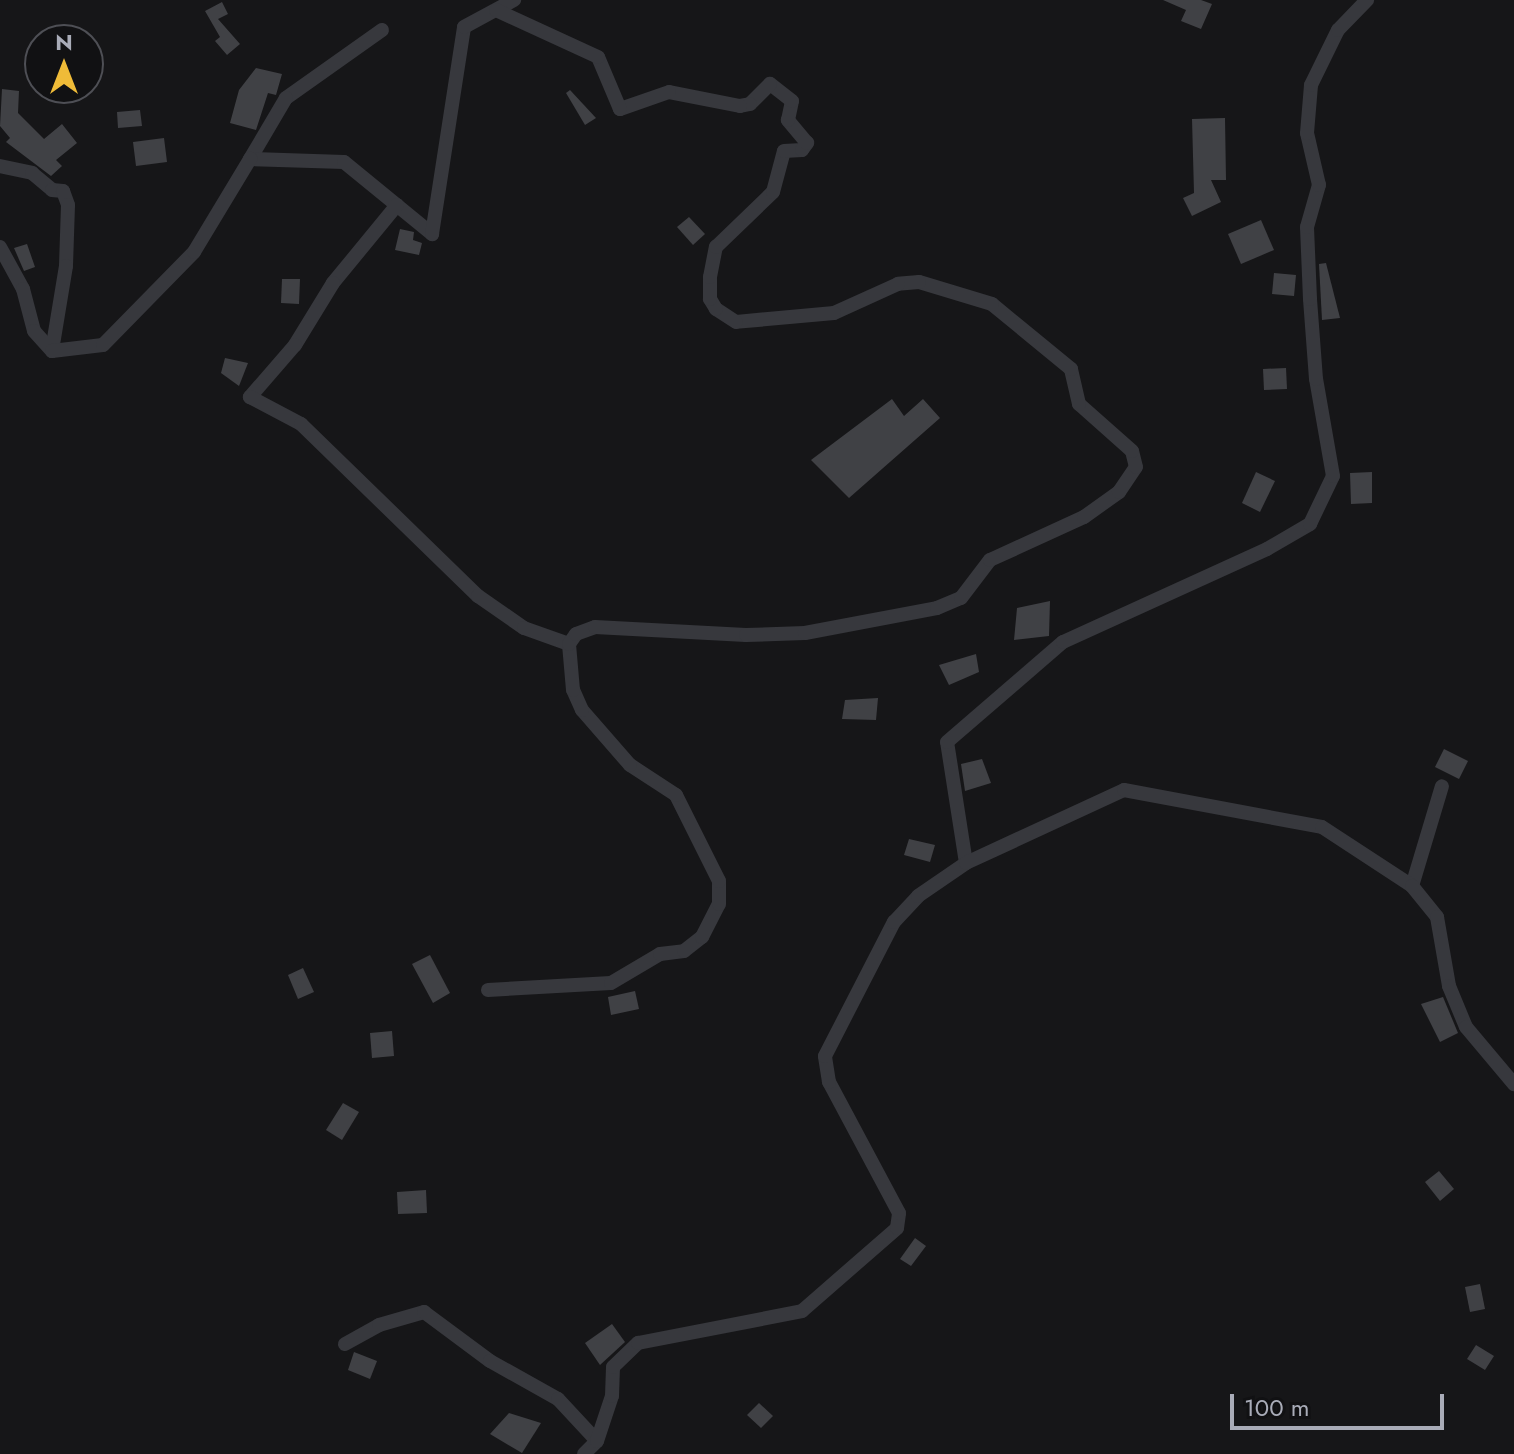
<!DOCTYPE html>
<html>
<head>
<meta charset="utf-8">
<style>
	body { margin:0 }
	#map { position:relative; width:1514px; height:1454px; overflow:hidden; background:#161618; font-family:Jost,sans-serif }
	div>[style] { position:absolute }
	.building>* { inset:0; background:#404145 }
	.street>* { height:14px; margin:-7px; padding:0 7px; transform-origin:7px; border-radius:7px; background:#37383d }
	span { translate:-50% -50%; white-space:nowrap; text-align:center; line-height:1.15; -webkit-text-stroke:7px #111113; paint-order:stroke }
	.north { position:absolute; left:24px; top:24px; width:80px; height:80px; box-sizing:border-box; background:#111113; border:2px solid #4e4f55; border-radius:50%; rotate:0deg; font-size:22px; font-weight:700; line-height:32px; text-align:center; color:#a9acb8 }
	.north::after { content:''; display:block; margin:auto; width:28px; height:36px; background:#efbb38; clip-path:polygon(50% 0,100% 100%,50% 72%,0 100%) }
	.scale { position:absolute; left:1230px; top:1394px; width:214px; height:36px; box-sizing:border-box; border:4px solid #a9acb8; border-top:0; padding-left:10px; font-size:24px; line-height:28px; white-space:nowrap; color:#a9acb8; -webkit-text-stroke:6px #111113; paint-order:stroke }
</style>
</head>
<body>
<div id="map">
	<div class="building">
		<div style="clip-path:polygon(1163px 0,1201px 0,1212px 4px,1201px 29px,1181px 21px,1186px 10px)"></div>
		<div style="clip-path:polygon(222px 2px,228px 14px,218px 19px,240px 44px,227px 55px,215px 41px,220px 37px,205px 11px)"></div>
		<div style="clip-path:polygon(256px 68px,282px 74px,276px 95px,268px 93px,256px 130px,230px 123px,239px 90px)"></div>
		<div style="clip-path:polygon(2px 89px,19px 91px,18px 113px,44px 139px,62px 124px,77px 143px,56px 160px,62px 166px,51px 176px,6px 142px,10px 138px,0 126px)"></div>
		<div style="clip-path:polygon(570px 90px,596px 118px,585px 125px,566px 93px)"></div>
		<div style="clip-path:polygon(140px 110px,142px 126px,118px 128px,117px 112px)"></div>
		<div style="clip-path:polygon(1225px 118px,1226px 180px,1211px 180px,1221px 202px,1192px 216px,1183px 198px,1194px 193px,1192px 119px)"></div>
		<div style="clip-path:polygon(164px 138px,167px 162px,136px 166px,133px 142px)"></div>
		<div style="clip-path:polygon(689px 217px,705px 234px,693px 245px,677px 227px)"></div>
		<div style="clip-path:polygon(1261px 220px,1274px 250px,1241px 264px,1228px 234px)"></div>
		<div style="clip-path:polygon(400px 229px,414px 232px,413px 240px,422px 243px,419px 255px,395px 250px)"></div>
		<div style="clip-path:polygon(27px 244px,35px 267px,24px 271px,14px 248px)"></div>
		<div style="clip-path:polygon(1326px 263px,1340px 318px,1322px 320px,1319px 264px)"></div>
		<div style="clip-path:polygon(1274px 273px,1296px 275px,1294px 296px,1272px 294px)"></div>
		<div style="clip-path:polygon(282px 279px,300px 279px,299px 304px,281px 303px)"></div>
		<div style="clip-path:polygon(225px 358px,248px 363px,239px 386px,221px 373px)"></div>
		<div style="clip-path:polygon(1286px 368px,1287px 389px,1264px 390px,1263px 369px)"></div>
		<div style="clip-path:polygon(892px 399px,904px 416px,923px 399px,940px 418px,849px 498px,811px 460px)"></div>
		<div style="clip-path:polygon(1256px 472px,1275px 481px,1260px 512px,1242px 503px)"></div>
		<div style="clip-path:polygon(1372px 472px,1372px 503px,1351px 504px,1350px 473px)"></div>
		<div style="clip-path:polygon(1050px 601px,1049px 636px,1014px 640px,1017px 608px)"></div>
		<div style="clip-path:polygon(976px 654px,979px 672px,949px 685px,939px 665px)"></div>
		<div style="clip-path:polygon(878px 698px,876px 720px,842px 719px,845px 700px)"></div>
		<div style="clip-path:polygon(1444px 749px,1468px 761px,1459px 779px,1435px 767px)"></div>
		<div style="clip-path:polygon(982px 759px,991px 783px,965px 791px,961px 764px)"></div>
		<div style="clip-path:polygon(909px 839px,935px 845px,930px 862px,904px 855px)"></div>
		<div style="clip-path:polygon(430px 955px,450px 993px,433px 1003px,412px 964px)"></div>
		<div style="clip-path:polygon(303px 968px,314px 992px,298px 999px,288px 975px)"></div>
		<div style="clip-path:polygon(635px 991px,639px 1009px,611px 1015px,608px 997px)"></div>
		<div style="clip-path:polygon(1443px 997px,1458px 1033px,1440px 1042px,1421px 1004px)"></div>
		<div style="clip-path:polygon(392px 1031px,394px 1056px,372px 1058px,370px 1033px)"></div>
		<div style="clip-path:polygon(343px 1103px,359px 1112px,342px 1140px,326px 1130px)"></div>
		<div style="clip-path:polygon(1439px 1171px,1454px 1189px,1440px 1201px,1425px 1182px)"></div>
		<div style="clip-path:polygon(426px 1190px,427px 1213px,398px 1214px,397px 1192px)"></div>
		<div style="clip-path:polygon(915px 1238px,926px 1246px,911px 1266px,900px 1259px)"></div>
		<div style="clip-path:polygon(1480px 1284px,1485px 1309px,1470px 1312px,1465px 1287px)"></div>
		<div style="clip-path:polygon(612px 1324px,625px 1342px,600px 1365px,585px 1343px)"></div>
		<div style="clip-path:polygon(1476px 1345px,1494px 1356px,1485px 1370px,1467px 1359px)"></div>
		<div style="clip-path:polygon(354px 1352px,377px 1361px,370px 1379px,348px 1370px)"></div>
		<div style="clip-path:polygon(759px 1403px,773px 1416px,761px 1428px,747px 1415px)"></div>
		<div style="clip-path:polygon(509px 1413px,541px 1423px,522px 1453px,490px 1434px)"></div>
	</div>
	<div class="street">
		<div style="left:382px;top:30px;width:118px;rotate:144.7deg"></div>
		<div style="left:286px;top:98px;width:71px;rotate:120.5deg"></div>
		<div style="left:250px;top:159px;width:94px;rotate:1.8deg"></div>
		<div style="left:344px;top:162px;width:114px;rotate:39.3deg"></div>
		<div style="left:0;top:166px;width:33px;rotate:12deg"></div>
		<div style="left:32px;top:173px;width:26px;rotate:40deg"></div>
		<div style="left:52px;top:190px;width:11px;rotate:5deg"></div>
		<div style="left:63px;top:191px;width:15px;rotate:70deg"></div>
		<div style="left:68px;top:205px;width:61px;rotate:91.9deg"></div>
		<div style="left:66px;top:266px;width:86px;rotate:99.4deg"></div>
		<div style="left:397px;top:205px;width:101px;rotate:129.4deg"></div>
		<div style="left:333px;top:283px;width:73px;rotate:121.5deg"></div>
		<div style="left:295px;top:345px;width:69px;rotate:130.9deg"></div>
		<div style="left:250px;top:397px;width:58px;rotate:27.9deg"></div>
		<div style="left:301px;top:424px;width:247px;rotate:44.2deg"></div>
		<div style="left:478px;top:596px;width:56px;rotate:34.8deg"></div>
		<div style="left:524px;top:628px;width:48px;rotate:19.6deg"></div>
		<div style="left:432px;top:234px;width:209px;rotate:-81.2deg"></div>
		<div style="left:464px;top:27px;width:57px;rotate:-28.4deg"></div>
		<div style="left:0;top:247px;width:48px;rotate:61.3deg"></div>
		<div style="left:23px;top:289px;width:43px;rotate:75.3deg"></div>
		<div style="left:34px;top:331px;width:27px;rotate:48deg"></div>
		<div style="left:52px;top:351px;width:51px;rotate:-6.7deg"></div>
		<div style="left:103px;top:345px;width:130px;rotate:-45.6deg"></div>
		<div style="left:194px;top:252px;width:109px;rotate:-58.9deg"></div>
		<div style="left:966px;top:863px;width:122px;rotate:-98.9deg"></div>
		<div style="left:947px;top:742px;width:153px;rotate:-40.8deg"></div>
		<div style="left:1063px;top:642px;width:224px;rotate:-24.5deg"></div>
		<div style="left:1267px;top:549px;width:50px;rotate:-30.2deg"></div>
		<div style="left:1310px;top:524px;width:53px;rotate:-64.4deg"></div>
		<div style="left:1333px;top:476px;width:98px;rotate:-99.9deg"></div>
		<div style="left:1316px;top:379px;width:80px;rotate:-94.3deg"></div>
		<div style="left:1310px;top:299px;width:72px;rotate:-92.4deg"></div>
		<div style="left:1307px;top:227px;width:44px;rotate:-74.1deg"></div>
		<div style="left:1319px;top:185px;width:53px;rotate:-103deg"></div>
		<div style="left:1307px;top:133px;width:48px;rotate:-85.2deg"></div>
		<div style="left:1311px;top:85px;width:61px;rotate:-63.9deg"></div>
		<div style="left:1338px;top:30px;width:42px;rotate:-46deg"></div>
		<div style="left:1412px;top:886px;width:104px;rotate:-73.3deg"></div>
		<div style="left:488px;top:990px;width:123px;rotate:-3.3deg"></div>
		<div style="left:611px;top:983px;width:57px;rotate:-30.6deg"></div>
		<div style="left:660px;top:954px;width:24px;rotate:-7deg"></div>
		<div style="left:684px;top:951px;width:23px;rotate:-38deg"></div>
		<div style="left:702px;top:937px;width:37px;rotate:-63deg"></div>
		<div style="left:719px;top:904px;width:23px;rotate:-90deg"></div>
		<div style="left:719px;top:881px;width:96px;rotate:-116.6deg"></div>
		<div style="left:676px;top:795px;width:55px;rotate:-146.9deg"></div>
		<div style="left:630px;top:765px;width:73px;rotate:-131.1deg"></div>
		<div style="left:582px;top:710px;width:22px;rotate:-114deg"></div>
		<div style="left:573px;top:690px;width:46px;rotate:-95deg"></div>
		<div style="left:569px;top:644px;width:12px;rotate:-55deg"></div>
		<div style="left:576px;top:634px;width:20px;rotate:-20deg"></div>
		<div style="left:595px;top:627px;width:151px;rotate:3deg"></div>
		<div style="left:746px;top:635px;width:59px;rotate:-1.9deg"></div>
		<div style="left:805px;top:633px;width:134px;rotate:-10.7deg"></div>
		<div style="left:937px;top:608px;width:26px;rotate:-23deg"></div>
		<div style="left:961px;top:598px;width:48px;rotate:-52.7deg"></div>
		<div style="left:990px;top:560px;width:103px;rotate:-24.6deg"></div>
		<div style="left:1084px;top:517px;width:43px;rotate:-35.5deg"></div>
		<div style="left:1119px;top:492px;width:30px;rotate:-56deg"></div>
		<div style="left:1136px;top:467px;width:16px;rotate:-104deg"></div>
		<div style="left:1132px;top:451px;width:71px;rotate:-138.4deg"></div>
		<div style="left:1079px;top:404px;width:36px;rotate:-103deg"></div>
		<div style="left:1071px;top:369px;width:102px;rotate:-140.6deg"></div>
		<div style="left:992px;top:304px;width:76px;rotate:-163.2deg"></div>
		<div style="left:919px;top:282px;width:21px;rotate:175deg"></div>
		<div style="left:898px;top:284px;width:70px;rotate:155.6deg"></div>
		<div style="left:834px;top:313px;width:98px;rotate:174.8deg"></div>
		<div style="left:736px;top:322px;width:24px;rotate:-147deg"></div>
		<div style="left:716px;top:309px;width:12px;rotate:-121deg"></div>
		<div style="left:710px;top:299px;width:22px;rotate:-90deg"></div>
		<div style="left:710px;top:277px;width:31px;rotate:-79deg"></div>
		<div style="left:716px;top:247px;width:79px;rotate:-44deg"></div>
		<div style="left:773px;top:192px;width:42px;rotate:-75deg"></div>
		<div style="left:784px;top:151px;width:18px;rotate:-3deg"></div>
		<div style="left:802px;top:150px;width:9px;rotate:-54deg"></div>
		<div style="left:807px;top:143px;width:30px;rotate:-130deg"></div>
		<div style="left:788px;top:120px;width:19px;rotate:-78deg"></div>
		<div style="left:792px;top:101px;width:28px;rotate:-142deg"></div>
		<div style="left:770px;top:84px;width:28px;rotate:135deg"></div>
		<div style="left:750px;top:104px;width:10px;rotate:169deg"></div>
		<div style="left:740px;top:106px;width:72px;rotate:-168.8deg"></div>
		<div style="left:669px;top:92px;width:52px;rotate:160.9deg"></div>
		<div style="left:620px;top:109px;width:56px;rotate:-112.9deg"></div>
		<div style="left:598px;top:57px;width:112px;rotate:-155.3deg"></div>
		<div style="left:345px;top:1344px;width:39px;rotate:-29deg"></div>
		<div style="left:379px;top:1325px;width:47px;rotate:-16.1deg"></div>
		<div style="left:424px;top:1312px;width:82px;rotate:36.6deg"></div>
		<div style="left:490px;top:1361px;width:78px;rotate:29.2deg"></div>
		<div style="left:558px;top:1399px;width:57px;rotate:47.1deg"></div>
		<div style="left:584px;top:1454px;width:18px;rotate:-45deg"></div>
		<div style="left:597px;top:1441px;width:47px;rotate:-71.6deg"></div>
		<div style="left:612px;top:1396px;width:29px;rotate:-88deg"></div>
		<div style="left:613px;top:1367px;width:35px;rotate:-44deg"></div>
		<div style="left:638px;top:1343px;width:167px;rotate:-11deg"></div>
		<div style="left:802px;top:1311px;width:126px;rotate:-41.1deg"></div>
		<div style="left:897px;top:1228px;width:15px;rotate:-82deg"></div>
		<div style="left:899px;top:1213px;width:149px;rotate:-118.1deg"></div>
		<div style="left:829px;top:1082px;width:26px;rotate:-99deg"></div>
		<div style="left:825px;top:1056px;width:151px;rotate:-62.8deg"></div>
		<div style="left:894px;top:922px;width:35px;rotate:-47deg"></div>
		<div style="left:918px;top:896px;width:58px;rotate:-34.5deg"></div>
		<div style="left:966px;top:863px;width:174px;rotate:-24.8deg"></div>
		<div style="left:1124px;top:790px;width:201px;rotate:10.6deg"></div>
		<div style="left:1322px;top:827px;width:108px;rotate:33.2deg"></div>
		<div style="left:1412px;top:886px;width:40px;rotate:51deg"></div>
		<div style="left:1437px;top:917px;width:70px;rotate:80.1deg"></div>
		<div style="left:1449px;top:986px;width:44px;rotate:67.5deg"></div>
		<div style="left:1466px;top:1027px;width:75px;rotate:49.9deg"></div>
	</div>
	<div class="north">N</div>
	<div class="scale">100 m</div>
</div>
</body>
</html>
